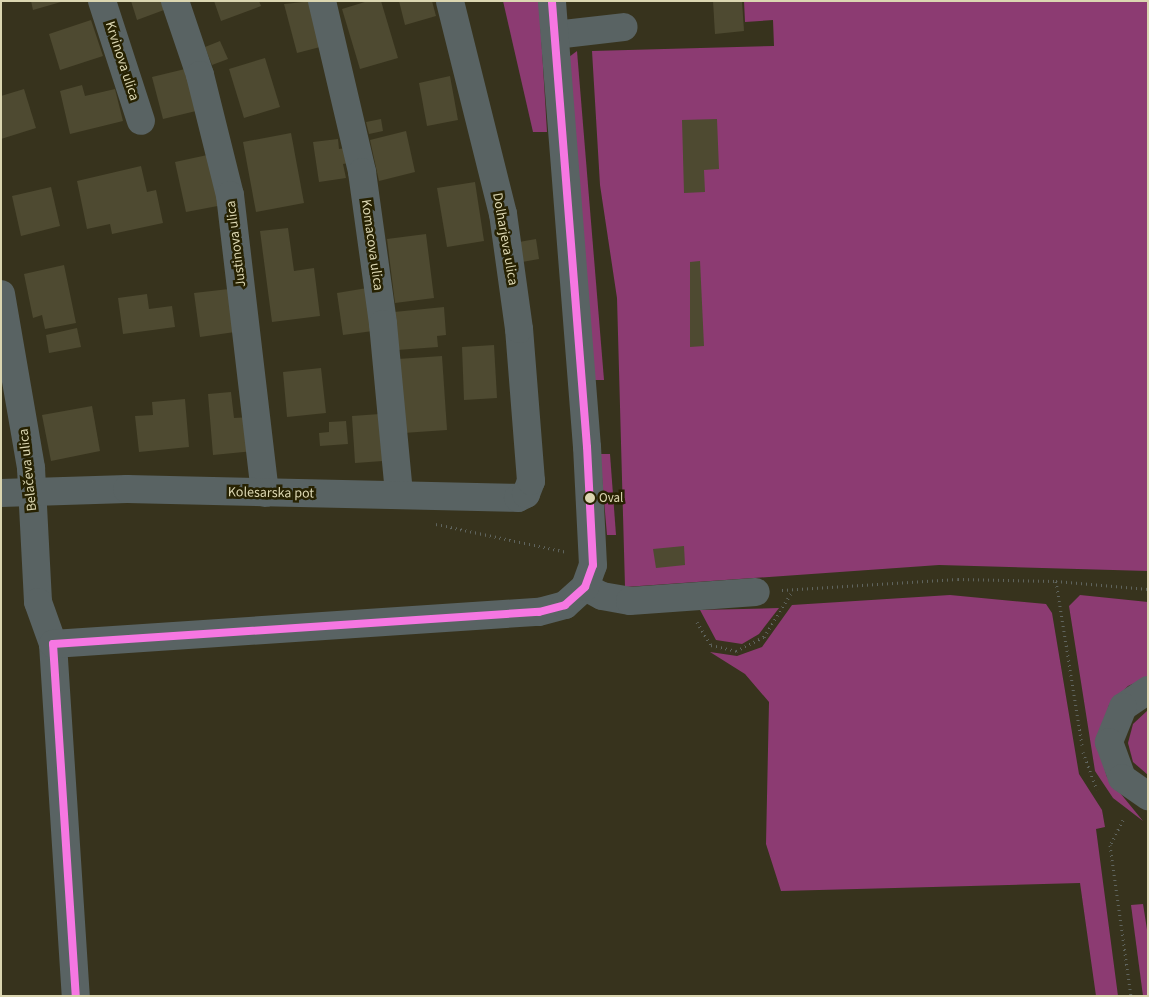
<!DOCTYPE html>
<html>
<head>
<meta charset="utf-8">
<style>
	body { margin:0 }
	#map { position:relative; width:1149px; height:997px; overflow:hidden; background:#37331d; font-family:"Source Sans 3",sans-serif }
	div>[style] { position:absolute }
	.green>* { inset:0; background:#8c3b72 }
	.building>* { inset:0; background:#4e4a31 }
	.path>* { height:3px; margin-top:-1.5px; transform-origin:0; background:repeating-linear-gradient(90deg,#5f645e 0 1px,transparent 0 5px) }
	.minor>* { height:28px; margin:-14px; padding:0 14px; transform-origin:14px; border-radius:14px; background:#596363 }
	.bus-1>* { height:8px; margin:-4px; padding:0 4px; transform-origin:4px; border-radius:4px; background:#f677e2 }
	.dots>* { width:14px; height:14px; translate:-50% -50%; box-sizing:border-box; border:2px solid #272202; border-radius:50% }
	span { translate:-50% -50%; white-space:nowrap; text-align:center; line-height:1.15; -webkit-text-stroke:5px #272202; paint-order:stroke }
	.bus-label { font-size:13px; color:#dbd6b1 }
	.left { translate:0 -50%; text-align:left }
	.street-label { font-size:14px; color:#dbd6b1 }
	.frame { position:absolute; inset:0; border:2px solid #dbd6b1; pointer-events:none }
</style>
</head>
<body>
<div id="map">
	<div class="green">
		<div style="clip-path:polygon(503px 1px,539px 1px,547px 132px,533px 132px)"></div>
		<div style="clip-path:polygon(744px 1px,1148px 1px,1148px 571px,939px 565px,625px 587px,617px 298px,600px 185px,592px 51px,774px 46px,773px 20px,745px 22px)"></div>
		<div style="clip-path:polygon(577px 51px,604px 380px,594px 380px,569px 57px)"></div>
		<div style="clip-path:polygon(600px 454px,610px 454px,616px 535px,607px 535px)"></div>
		<div style="clip-path:polygon(950px 595px,1046px 604px,1052px 613px,1079px 774px,1102px 810px,1105px 827px,1096px 829px,1118px 996px,1096px 996px,1080px 883px,781px 891px,766px 844px,769px 702px,745px 674px,710px 652px,737px 656px,762px 647px,792px 605px)"></div>
		<div style="clip-path:polygon(1080px 595px,1148px 602px,1148px 677px,1128px 686px,1109px 705px,1097px 744px,1107px 777px,1143px 821px,1113px 798px,1095px 771px,1069px 606px)"></div>
		<div style="clip-path:polygon(779px 608px,759px 634px,742px 644px,716px 640px,700px 610px)"></div>
		<div style="clip-path:polygon(1148px 710px,1148px 775px,1133px 762px,1128px 743px,1133px 724px)"></div>
		<div style="clip-path:polygon(1143px 904px,1148px 936px,1148px 996px,1143px 996px,1131px 905px)"></div>
	</div>
	<div class="building">
		<div style="clip-path:polygon(31px 1px,61px 1px,61px 2px,33px 10px)"></div>
		<div style="clip-path:polygon(131px 1px,170px 1px,172px 7px,137px 20px)"></div>
		<div style="clip-path:polygon(214px 1px,259px 1px,261px 6px,221px 21px)"></div>
		<div style="clip-path:polygon(313px 1px,324px 46px,297px 53px,284px 4px)"></div>
		<div style="clip-path:polygon(368px 1px,381px 1px,398px 58px,360px 69px,342px 9px)"></div>
		<div style="clip-path:polygon(399px 1px,432px 1px,436px 16px,405px 25px)"></div>
		<div style="clip-path:polygon(713px 1px,742px 1px,744px 31px,715px 34px)"></div>
		<div style="clip-path:polygon(91px 20px,103px 56px,60px 70px,49px 34px)"></div>
		<div style="clip-path:polygon(220px 41px,228px 59px,212px 65px,205px 47px)"></div>
		<div style="clip-path:polygon(265px 58px,280px 107px,244px 118px,229px 69px)"></div>
		<div style="clip-path:polygon(185px 69px,196px 111px,163px 119px,152px 77px)"></div>
		<div style="clip-path:polygon(450px 76px,458px 120px,427px 126px,419px 83px)"></div>
		<div style="clip-path:polygon(82px 85px,85px 96px,115px 89px,123px 121px,70px 134px,60px 91px)"></div>
		<div style="clip-path:polygon(24px 89px,36px 128px,1px 139px,1px 96px)"></div>
		<div style="clip-path:polygon(381px 119px,383px 131px,369px 134px,366px 122px)"></div>
		<div style="clip-path:polygon(717px 119px,719px 169px,704px 170px,705px 192px,684px 193px,682px 120px)"></div>
		<div style="clip-path:polygon(406px 131px,415px 172px,379px 181px,370px 140px)"></div>
		<div style="clip-path:polygon(291px 133px,304px 203px,256px 212px,243px 142px)"></div>
		<div style="clip-path:polygon(338px 139px,339px 149px,352px 147px,354px 162px,343px 164px,346px 178px,319px 182px,313px 142px)"></div>
		<div style="clip-path:polygon(212px 154px,223px 205px,186px 212px,175px 162px)"></div>
		<div style="clip-path:polygon(141px 166px,147px 192px,156px 190px,163px 223px,112px 234px,110px 224px,87px 229px,77px 181px)"></div>
		<div style="clip-path:polygon(475px 182px,484px 241px,447px 247px,437px 188px)"></div>
		<div style="clip-path:polygon(51px 187px,60px 226px,21px 236px,12px 196px)"></div>
		<div style="clip-path:polygon(288px 228px,294px 271px,314px 268px,320px 316px,272px 322px,260px 231px)"></div>
		<div style="clip-path:polygon(426px 234px,434px 298px,395px 303px,387px 239px)"></div>
		<div style="clip-path:polygon(536px 239px,539px 259px,522px 262px,519px 242px)"></div>
		<div style="clip-path:polygon(700px 261px,704px 346px,690px 347px,690px 262px)"></div>
		<div style="clip-path:polygon(64px 265px,76px 323px,45px 329px,42px 315px,33px 318px,24px 274px)"></div>
		<div style="clip-path:polygon(367px 288px,373px 331px,343px 335px,337px 293px)"></div>
		<div style="clip-path:polygon(229px 289px,235px 332px,200px 337px,194px 293px)"></div>
		<div style="clip-path:polygon(147px 294px,149px 309px,172px 306px,175px 327px,123px 334px,118px 298px)"></div>
		<div style="clip-path:polygon(444px 307px,446px 335px,437px 336px,438px 347px,397px 350px,394px 312px)"></div>
		<div style="clip-path:polygon(77px 328px,81px 347px,49px 353px,46px 335px)"></div>
		<div style="clip-path:polygon(494px 345px,497px 398px,464px 400px,462px 347px)"></div>
		<div style="clip-path:polygon(442px 356px,447px 430px,403px 433px,398px 359px)"></div>
		<div style="clip-path:polygon(321px 368px,326px 413px,287px 417px,283px 372px)"></div>
		<div style="clip-path:polygon(231px 392px,234px 418px,251px 417px,254px 451px,213px 455px,208px 394px)"></div>
		<div style="clip-path:polygon(185px 399px,189px 447px,139px 452px,135px 416px,153px 415px,152px 402px)"></div>
		<div style="clip-path:polygon(92px 406px,100px 451px,51px 461px,42px 415px)"></div>
		<div style="clip-path:polygon(380px 414px,383px 461px,355px 463px,352px 416px)"></div>
		<div style="clip-path:polygon(346px 421px,348px 444px,320px 446px,319px 433px,329px 432px,329px 422px)"></div>
		<div style="clip-path:polygon(684px 546px,685px 565px,656px 568px,653px 549px)"></div>
	</div>
	<div class="path">
		<div style="left:436px;top:524px;width:134px;rotate:12.1deg"></div>
		<div style="left:1056px;top:581px;width:166px;rotate:81deg"></div>
		<div style="left:782px;top:590px;width:176px;rotate:-3.6deg"></div>
		<div style="left:958px;top:579px;width:98px;rotate:1.2deg"></div>
		<div style="left:1056px;top:581px;width:92px;rotate:5deg"></div>
		<div style="left:697px;top:622px;width:27px;rotate:59deg"></div>
		<div style="left:711px;top:645px;width:26px;rotate:13deg"></div>
		<div style="left:736px;top:651px;width:31px;rotate:-27deg"></div>
		<div style="left:764px;top:637px;width:55px;rotate:-58.3deg"></div>
		<div style="left:1083px;top:752px;width:40px;rotate:69.8deg"></div>
		<div style="left:1123px;top:820px;width:28px;rotate:117deg"></div>
		<div style="left:1110px;top:845px;width:152px;rotate:82.1deg"></div>
	</div>
	<div class="minor">
		<div style="left:102px;top:1px;width:126px;rotate:72deg"></div>
		<div style="left:175px;top:1px;width:78px;rotate:71.3deg"></div>
		<div style="left:200px;top:75px;width:124px;rotate:76deg"></div>
		<div style="left:230px;top:195px;width:300px;rotate:83.3deg"></div>
		<div style="left:322px;top:1px;width:176px;rotate:76.8deg"></div>
		<div style="left:362px;top:172px;width:153px;rotate:82.1deg"></div>
		<div style="left:383px;top:324px;width:170px;rotate:84.6deg"></div>
		<div style="left:555px;top:35px;width:69px;rotate:-6.6deg"></div>
		<div style="left:1px;top:294px;width:177px;rotate:80.2deg"></div>
		<div style="left:31px;top:468px;width:134px;rotate:87deg"></div>
		<div style="left:38px;top:602px;width:45px;rotate:70.3deg"></div>
		<div style="left:53px;top:644px;width:353px;rotate:86.3deg"></div>
		<div style="left:1px;top:493px;width:126px;rotate:-1.8deg"></div>
		<div style="left:127px;top:489px;width:391px;rotate:1.3deg"></div>
		<div style="left:518px;top:498px;width:9px;rotate:-27deg"></div>
		<div style="left:526px;top:494px;width:14px;rotate:-69deg"></div>
		<div style="left:531px;top:481px;width:152px;rotate:-94.5deg"></div>
		<div style="left:519px;top:329px;width:116px;rotate:-97.9deg"></div>
		<div style="left:503px;top:214px;width:219px;rotate:-104deg"></div>
		<div style="left:585px;top:587px;width:19px;rotate:28deg"></div>
		<div style="left:602px;top:596px;width:28px;rotate:10deg"></div>
		<div style="left:630px;top:601px;width:126px;rotate:-4.1deg"></div>
		<div style="left:53px;top:644px;width:487px;rotate:-3.8deg"></div>
		<div style="left:539px;top:612px;width:27px;rotate:-15deg"></div>
		<div style="left:565px;top:605px;width:27px;rotate:-42deg"></div>
		<div style="left:585px;top:587px;width:23px;rotate:-70deg"></div>
		<div style="left:593px;top:565px;width:118px;rotate:-92.9deg"></div>
		<div style="left:587px;top:447px;width:447px;rotate:-94.5deg"></div>
		<div style="left:1148px;top:690px;width:30px;rotate:146deg"></div>
		<div style="left:1123px;top:707px;width:38px;rotate:112deg"></div>
		<div style="left:1109px;top:742px;width:38px;rotate:70deg"></div>
		<div style="left:1122px;top:778px;width:32px;rotate:35deg"></div>
	</div>
	<div class="bus-1">
		<div style="left:53px;top:644px;width:487px;rotate:-3.8deg"></div>
		<div style="left:539px;top:612px;width:27px;rotate:-15deg"></div>
		<div style="left:565px;top:605px;width:27px;rotate:-42deg"></div>
		<div style="left:585px;top:587px;width:23px;rotate:-70deg"></div>
		<div style="left:593px;top:565px;width:118px;rotate:-92.9deg"></div>
		<div style="left:587px;top:447px;width:447px;rotate:-94.5deg"></div>
		<div style="left:53px;top:644px;width:353px;rotate:86.3deg"></div>
	</div>
	<div class="dots">
		<div style="left:590px;top:498px;background:#dbd6b1"></div>
	</div>
	<div class="bus-label">
		<span class="left" style="left:599px;top:498px">Oval</span>
	</div>
	<div class="street-label">
		<span style="left:122px;top:61px;rotate:72deg">Krvinova ulica</span>
		<span style="left:505px;top:239px;rotate:80deg">Dolharjeva ulica</span>
		<span style="left:236px;top:244px;rotate:-97deg">Justinova ulica</span>
		<span style="left:372px;top:245px;rotate:82deg">Komacova ulica</span>
		<span style="left:28px;top:470px;rotate:-96deg">Belačeva ulica</span>
		<span style="left:271px;top:493px;rotate:1deg">Kolesarska pot</span>
	</div>
	<div class="frame"></div>
</div>
</body>
</html>
